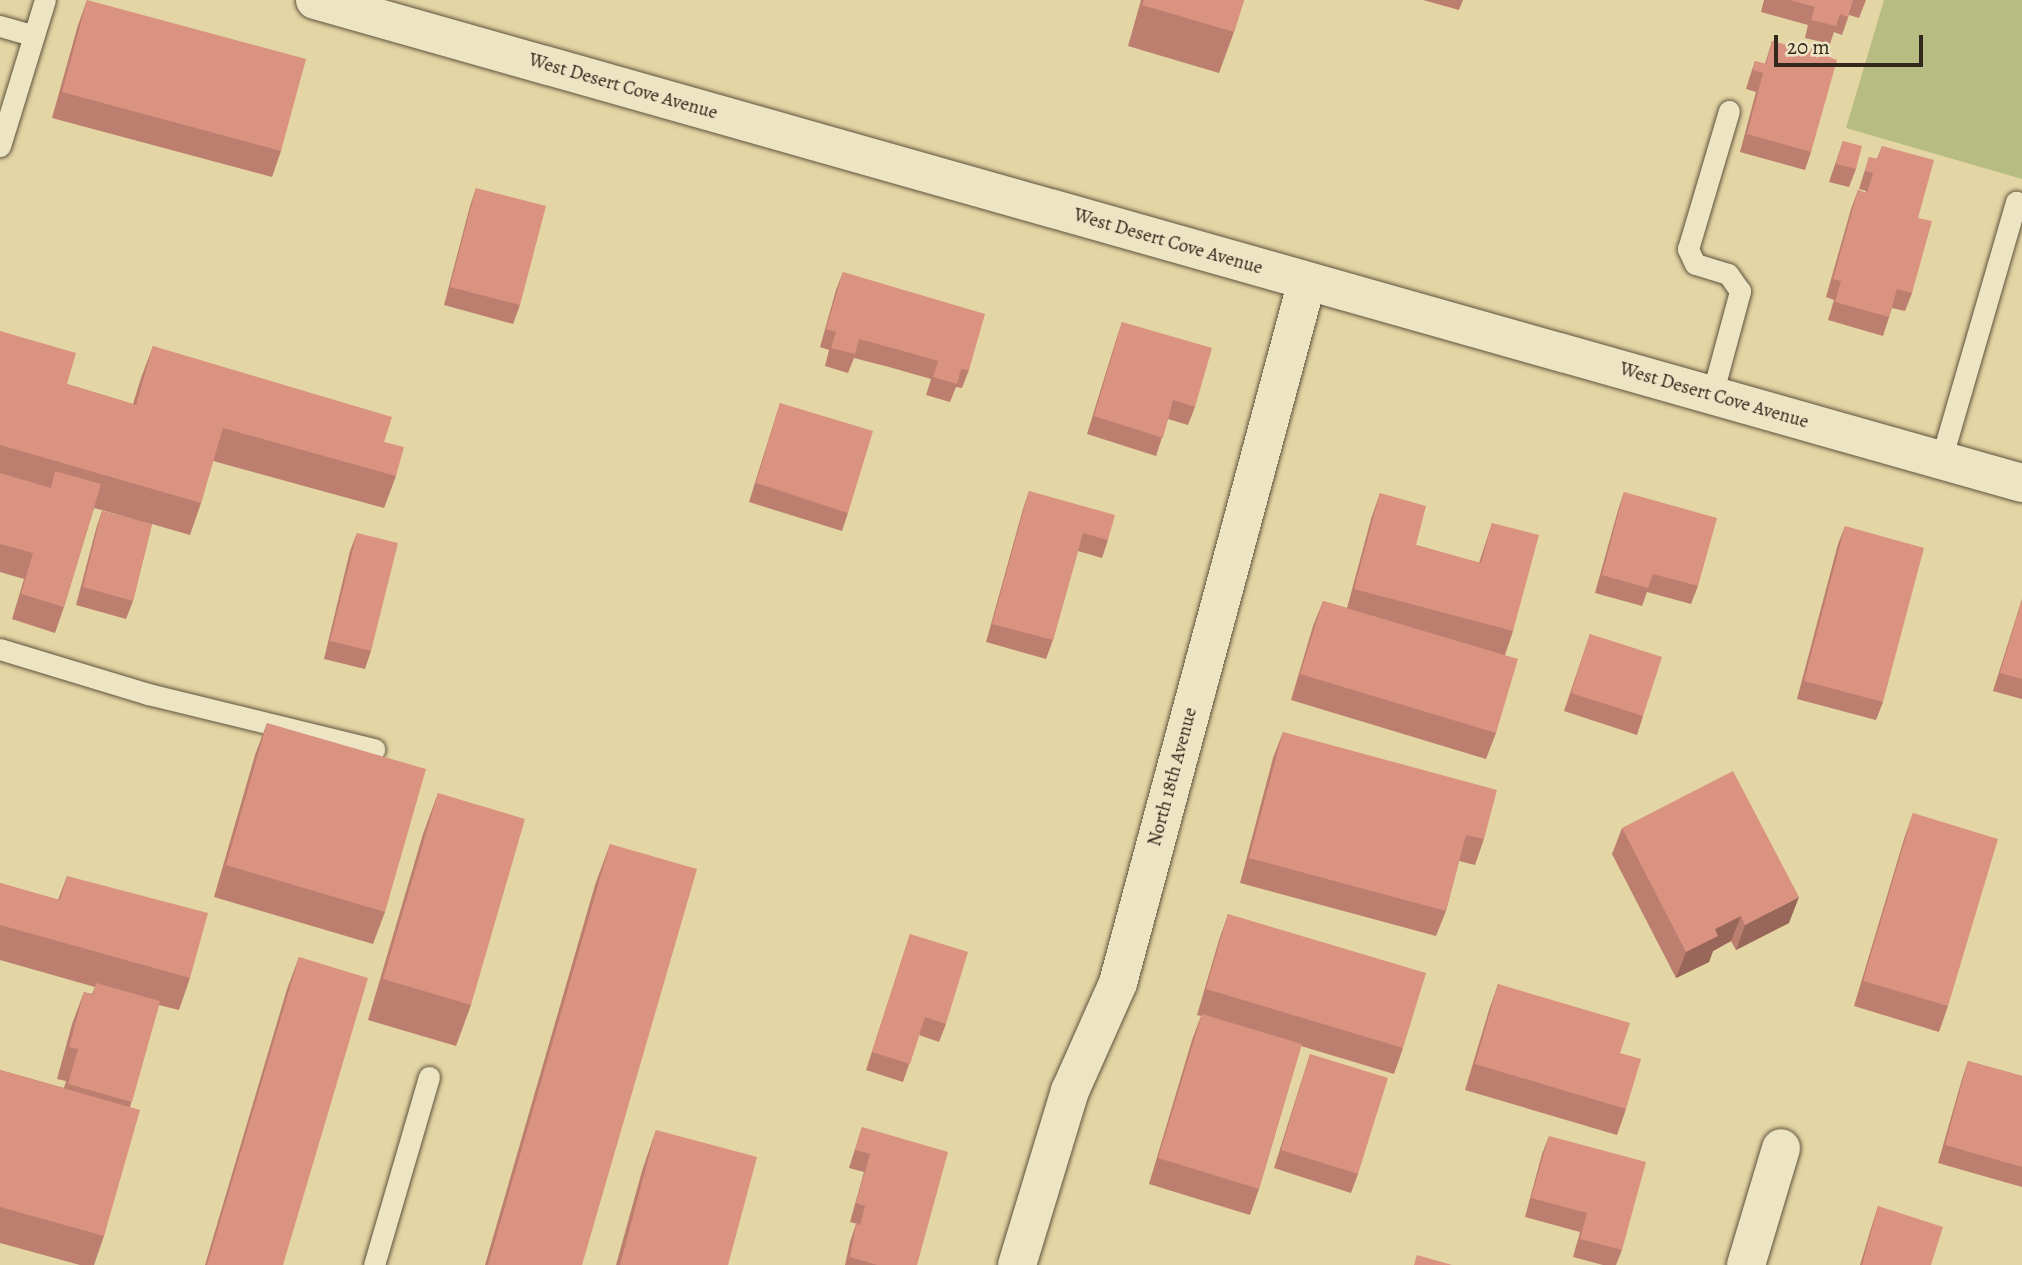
<!DOCTYPE html>
<html>
<head>
<meta charset="utf-8">
<style>
	body { margin:0 }
	#map { position:relative; width:2022px; height:1265px; overflow:hidden; background:#e4d5a4; font-family:Alegreya,serif }
	div>[style] { position:absolute }
	.green>* { inset:0; background:#b7bc83 }
	.roads { filter:drop-shadow(0 0 2px #5f533e) drop-shadow(0 0 2px #5f533e) }
	.service>* { height:21px; margin:-10.5px; padding:0 10.5px; transform-origin:10.5px; border-radius:10.5px; background:#ede4c4 }
	.minor>* { height:38px; margin:-19px; padding:0 19px; transform-origin:19px; border-radius:19px; background:#ede4c4 }
	.wall>* { inset:0; background:#bb7e6f }
	.shaded-wall>* { inset:0; background:#99665a }
	.building>* { inset:0; background:#da9281 }
	span { translate:-50% -50%; white-space:nowrap; text-align:center; line-height:1.15; -webkit-text-stroke:5px #ede4c4; paint-order:stroke }
	.street-label { font-size:19px; color:#33281c }
	.scale { position:absolute; left:1774px; top:35px; width:149px; height:32px; box-sizing:border-box; border:4px solid #33281c; border-top:0; padding-left:9px; font-size:21px; line-height:24px; white-space:nowrap; color:#33281c; -webkit-text-stroke:5px #ede4c4; paint-order:stroke }
</style>
</head>
<body>
<div id="map">
	<div class="green">
		<div style="clip-path:polygon(1884px 0,2022px 0,2022px 179px,1846px 128px)"></div>
	</div>
	<div class="roads">
		<div class="service">
			<div style="left:0;top:26px;width:35px;rotate:16deg"></div>
			<div style="left:0;top:146px;width:153px;rotate:-72.9deg"></div>
			<div style="left:1712px;top:395px;width:108px;rotate:-74.9deg"></div>
			<div style="left:1740px;top:291px;width:21px;rotate:-125deg"></div>
			<div style="left:1728px;top:274px;width:34px;rotate:-163deg"></div>
			<div style="left:1695px;top:264px;width:17px;rotate:-115deg"></div>
			<div style="left:1688px;top:249px;width:144px;rotate:-73.5deg"></div>
			<div style="left:1941px;top:460px;width:269px;rotate:-73.8deg"></div>
			<div style="left:0;top:649px;width:155px;rotate:16.9deg"></div>
			<div style="left:148px;top:694px;width:233px;rotate:13.7deg"></div>
			<div style="left:374px;top:1265px;width:196px;rotate:-73.7deg"></div>
		</div>
		<div class="minor">
			<div style="left:315px;top:0;width:1774px;rotate:15.8deg"></div>
			<div style="left:1017px;top:1265px;width:182px;rotate:-73.1deg"></div>
			<div style="left:1070px;top:1091px;width:118px;rotate:-66deg"></div>
			<div style="left:1118px;top:983px;width:727px;rotate:-74.93deg"></div>
			<div style="left:1746px;top:1265px;width:122px;rotate:-73.3deg"></div>
		</div>
	</div>
	<div class="wall">
		<div style="clip-path:polygon(87px 0,281px 151px,272px 177px,52px 118px,78px 25px)"></div>
		<div style="clip-path:polygon(1141px 0,1244px 0,1234px 32px,1219px 73px,1128px 46px)"></div>
		<div style="clip-path:polygon(1423px 0,1463px 0,1459px 10px)"></div>
		<div style="clip-path:polygon(1764px 0,1866px 0,1859px 18px,1849px 15px,1842px 35px,1834px 32px,1830px 44px,1805px 38px,1808px 25px,1761px 12px)"></div>
		<div style="clip-path:polygon(1772px 41px,1810px 52px,1813px 45px,1829px 57px,1811px 152px,1805px 170px,1740px 152px,1756px 92px,1746px 89px,1749px 79px,1755px 61px,1765px 64px)"></div>
		<div style="clip-path:polygon(1843px 141px,1856px 169px,1849px 187px,1829px 182px)"></div>
		<div style="clip-path:polygon(1882px 146px,1918px 218px,1912px 293px,1905px 311px,1892px 308px,1883px 336px,1828px 320px,1834px 300px,1826px 297px,1851px 209px,1858px 190px,1866px 193px,1866px 191px,1859px 189px,1869px 157px,1877px 159px)"></div>
		<div style="clip-path:polygon(476px 188px,520px 305px,513px 324px,444px 305px,470px 206px)"></div>
		<div style="clip-path:polygon(843px 272px,969px 370px,962px 388px,956px 387px,950px 402px,926px 395px,931px 379px,889px 367px,854px 358px,848px 373px,825px 366px,829px 350px,820px 347px,836px 290px)"></div>
		<div style="clip-path:polygon(1122px 322px,1195px 407px,1188px 425px,1168px 419px,1156px 456px,1087px 434px,1116px 340px)"></div>
		<div style="clip-path:polygon(0 331px,67px 384px,133px 404px,141px 378px,153px 346px,384px 442px,396px 476px,384px 508px,213px 461px,201px 503px,190px 535px,152px 524px,133px 601px,126px 619px,76px 605px,96px 529px,102px 511px,141px 521px,94px 508px,64px 607px,55px 633px,12px 619px,24px 579px,0 572px)"></div>
		<div style="clip-path:polygon(780px 403px,848px 513px,842px 531px,749px 502px)"></div>
		<div style="clip-path:polygon(1029px 491px,1108px 540px,1102px 558px,1078px 551px,1053px 640px,1046px 659px,986px 642px,1023px 509px)"></div>
		<div style="clip-path:polygon(1624px 492px,1698px 586px,1691px 604px,1647px 592px,1642px 606px,1595px 593px,1618px 510px)"></div>
		<div style="clip-path:polygon(1380px 493px,1416px 545px,1479px 563px,1492px 523px,1513px 631px,1505px 655px,1496px 733px,1486px 759px,1291px 700px,1313px 626px,1323px 601px,1347px 608px,1371px 519px)"></div>
		<div style="clip-path:polygon(1845px 526px,1883px 702px,1876px 720px,1797px 699px,1838px 544px)"></div>
		<div style="clip-path:polygon(357px 533px,371px 651px,365px 669px,324px 659px,350px 551px)"></div>
		<div style="clip-path:polygon(2022px 599px,2022px 699px,1993px 691px)"></div>
		<div style="clip-path:polygon(1590px 634px,1643px 716px,1637px 735px,1564px 711px)"></div>
		<div style="clip-path:polygon(267px 723px,385px 912px,373px 944px,214px 897px,255px 755px)"></div>
		<div style="clip-path:polygon(1283px 732px,1484px 839px,1475px 865px,1459px 861px,1446px 911px,1436px 936px,1240px 883px,1273px 758px)"></div>
		<div style="clip-path:polygon(438px 793px,471px 1005px,456px 1046px,368px 1020px,423px 834px)"></div>
		<div style="clip-path:polygon(1913px 813px,1948px 1006px,1939px 1032px,1854px 1006px,1904px 839px)"></div>
		<div style="clip-path:polygon(1622px 828px,1789px 923px,1736px 950px,1731px 941px,1713px 951px,1709px 962px,1676px 978px,1612px 854px)"></div>
		<div style="clip-path:polygon(610px 844px,582px 1265px,485px 1265px,595px 885px)"></div>
		<div style="clip-path:polygon(67px 876px,190px 978px,179px 1010px,159px 1005px,130px 1107px,104px 1236px,94px 1265px,80px 1265px,0 1243px,0 1070px,64px 1088px,66px 1081px,57px 1079px,72px 1024px,84px 992px,92px 994px,95px 987px,0 960px,0 883px,58px 900px)"></div>
		<div style="clip-path:polygon(1228px 914px,1403px 1048px,1394px 1074px,1301px 1046px,1259px 1189px,1250px 1215px,1149px 1184px,1192px 1040px,1201px 1016px,1197px 1015px,1219px 940px)"></div>
		<div style="clip-path:polygon(910px 934px,946px 1024px,939px 1042px,919px 1035px,903px 1082px,866px 1070px)"></div>
		<div style="clip-path:polygon(299px 957px,283px 1265px,205px 1265px,287px 989px)"></div>
		<div style="clip-path:polygon(1498px 984px,1620px 1053px,1626px 1109px,1617px 1135px,1465px 1090px,1489px 1010px)"></div>
		<div style="clip-path:polygon(1310px 1054px,1358px 1174px,1351px 1193px,1274px 1168px)"></div>
		<div style="clip-path:polygon(1968px 1061px,2022px 1076px,2022px 1187px,1938px 1163px,1962px 1079px)"></div>
		<div style="clip-path:polygon(862px 1127px,917px 1265px,845px 1265px,850px 1242px,856px 1224px,858px 1224px,850px 1222px,864px 1172px,849px 1168px)"></div>
		<div style="clip-path:polygon(656px 1130px,728px 1265px,616px 1265px,642px 1171px)"></div>
		<div style="clip-path:polygon(1549px 1136px,1622px 1250px,1616px 1265px,1603px 1265px,1573px 1257px,1580px 1232px,1525px 1217px,1542px 1154px)"></div>
		<div style="clip-path:polygon(1878px 1206px,1931px 1265px,1860px 1265px,1872px 1225px)"></div>
	</div>
	<div class="shaded-wall">
		<div style="clip-path:polygon(1799px 897px,1789px 923px,1736px 950px,1745px 925px)"></div>
		<div style="clip-path:polygon(1741px 916px,1731px 941px,1713px 951px,1709px 962px,1676px 978px,1686px 952px,1715px 929px)"></div>
	</div>
	<div class="building">
		<div style="clip-path:polygon(87px 0,306px 59px,281px 151px,62px 92px)"></div>
		<div style="clip-path:polygon(1144px 0,1244px 0,1234px 32px,1142px 5px)"></div>
		<div style="clip-path:polygon(1790px 0,1853px 0,1848px 17px,1840px 14px,1836px 26px,1811px 20px,1815px 7px)"></div>
		<div style="clip-path:polygon(1772px 41px,1811px 52px,1813px 45px,1831px 50px,1829px 57px,1837px 60px,1811px 152px,1747px 134px,1763px 73px,1753px 70px,1755px 61px,1766px 64px)"></div>
		<div style="clip-path:polygon(1843px 141px,1862px 146px,1856px 169px,1836px 164px)"></div>
		<div style="clip-path:polygon(1882px 146px,1934px 160px,1918px 218px,1932px 221px,1912px 293px,1897px 289px,1889px 317px,1835px 302px,1841px 281px,1833px 279px,1858px 190px,1867px 193px,1873px 173px,1865px 171px,1869px 157px,1878px 159px)"></div>
		<div style="clip-path:polygon(476px 188px,546px 206px,520px 305px,450px 287px)"></div>
		<div style="clip-path:polygon(843px 272px,985px 314px,969px 370px,961px 369px,957px 384px,933px 377px,938px 361px,896px 349px,859px 339px,855px 354px,831px 348px,836px 332px,826px 329px)"></div>
		<div style="clip-path:polygon(1122px 322px,1212px 348px,1195px 407px,1173px 400px,1163px 438px,1094px 416px)"></div>
		<div style="clip-path:polygon(0 331px,76px 353px,67px 384px,136px 405px,153px 346px,392px 417px,384px 442px,404px 447px,396px 476px,223px 428px,201px 503px,0 445px)"></div>
		<div style="clip-path:polygon(780px 403px,873px 431px,848px 513px,756px 483px)"></div>
		<div style="clip-path:polygon(55px 471px,101px 484px,64px 607px,21px 594px,33px 553px,0 544px,0 473px,51px 488px)"></div>
		<div style="clip-path:polygon(1029px 491px,1115px 515px,1108px 540px,1083px 533px,1053px 640px,992px 624px)"></div>
		<div style="clip-path:polygon(1624px 492px,1717px 518px,1698px 586px,1653px 574px,1648px 588px,1602px 575px)"></div>
		<div style="clip-path:polygon(1380px 493px,1426px 506px,1416px 545px,1481px 563px,1492px 523px,1539px 535px,1513px 631px,1354px 589px)"></div>
		<div style="clip-path:polygon(102px 511px,152px 524px,133px 601px,83px 587px)"></div>
		<div style="clip-path:polygon(1845px 526px,1924px 548px,1883px 702px,1804px 681px)"></div>
		<div style="clip-path:polygon(357px 533px,398px 543px,371px 651px,330px 641px)"></div>
		<div style="clip-path:polygon(2022px 600px,2022px 679px,2000px 673px)"></div>
		<div style="clip-path:polygon(1323px 601px,1518px 659px,1496px 733px,1300px 674px)"></div>
		<div style="clip-path:polygon(1590px 634px,1662px 657px,1643px 716px,1571px 693px)"></div>
		<div style="clip-path:polygon(267px 723px,426px 769px,385px 912px,226px 865px)"></div>
		<div style="clip-path:polygon(1283px 732px,1497px 790px,1484px 839px,1466px 835px,1446px 911px,1249px 858px)"></div>
		<div style="clip-path:polygon(1733px 771px,1799px 897px,1745px 925px,1741px 916px,1715px 929px,1718px 936px,1686px 952px,1622px 828px)"></div>
		<div style="clip-path:polygon(438px 793px,525px 819px,471px 1005px,383px 979px)"></div>
		<div style="clip-path:polygon(1913px 813px,1998px 839px,1948px 1006px,1863px 981px)"></div>
		<div style="clip-path:polygon(610px 844px,697px 869px,582px 1265px,488px 1265px)"></div>
		<div style="clip-path:polygon(67px 876px,208px 913px,190px 978px,0 925px,0 883px,60px 900px)"></div>
		<div style="clip-path:polygon(1228px 914px,1426px 973px,1403px 1048px,1206px 989px)"></div>
		<div style="clip-path:polygon(910px 934px,968px 952px,946px 1024px,925px 1017px,910px 1064px,872px 1052px)"></div>
		<div style="clip-path:polygon(299px 957px,368px 978px,283px 1265px,207px 1265px)"></div>
		<div style="clip-path:polygon(96px 983px,160px 1001px,132px 1102px,68px 1084px,78px 1049px,69px 1047px,84px 992px,93px 995px)"></div>
		<div style="clip-path:polygon(1498px 984px,1630px 1023px,1620px 1053px,1641px 1059px,1626px 1109px,1475px 1064px)"></div>
		<div style="clip-path:polygon(1202px 1014px,1302px 1044px,1259px 1189px,1158px 1158px)"></div>
		<div style="clip-path:polygon(1310px 1054px,1388px 1078px,1358px 1174px,1281px 1150px)"></div>
		<div style="clip-path:polygon(1968px 1061px,2022px 1076px,2022px 1167px,1945px 1145px)"></div>
		<div style="clip-path:polygon(0 1070px,140px 1110px,104px 1236px,0 1207px)"></div>
		<div style="clip-path:polygon(862px 1127px,948px 1152px,917px 1265px,877px 1265px,850px 1257px,856px 1224px,860px 1225px,865px 1206px,856px 1203px,870px 1154px,855px 1150px)"></div>
		<div style="clip-path:polygon(656px 1130px,757px 1157px,728px 1265px,620px 1265px)"></div>
		<div style="clip-path:polygon(1549px 1136px,1646px 1162px,1622px 1250px,1580px 1239px,1587px 1213px,1531px 1198px)"></div>
		<div style="clip-path:polygon(1878px 1206px,1943px 1227px,1931px 1265px,1862px 1265px)"></div>
		<div style="clip-path:polygon(1417px 1255px,1452px 1265px,1414px 1265px)"></div>
	</div>
	<div class="street-label">
		<span style="left:623px;top:87px;rotate:16deg">West Desert Cove Avenue</span>
		<span style="left:1168px;top:242px;rotate:16deg">West Desert Cove Avenue</span>
		<span style="left:1714px;top:396px;rotate:16deg">West Desert Cove Avenue</span>
		<span style="left:1173px;top:777px;rotate:-75deg">North 18th Avenue</span>
	</div>
	<div class="scale">20 m</div>
</div>
</body>
</html>
